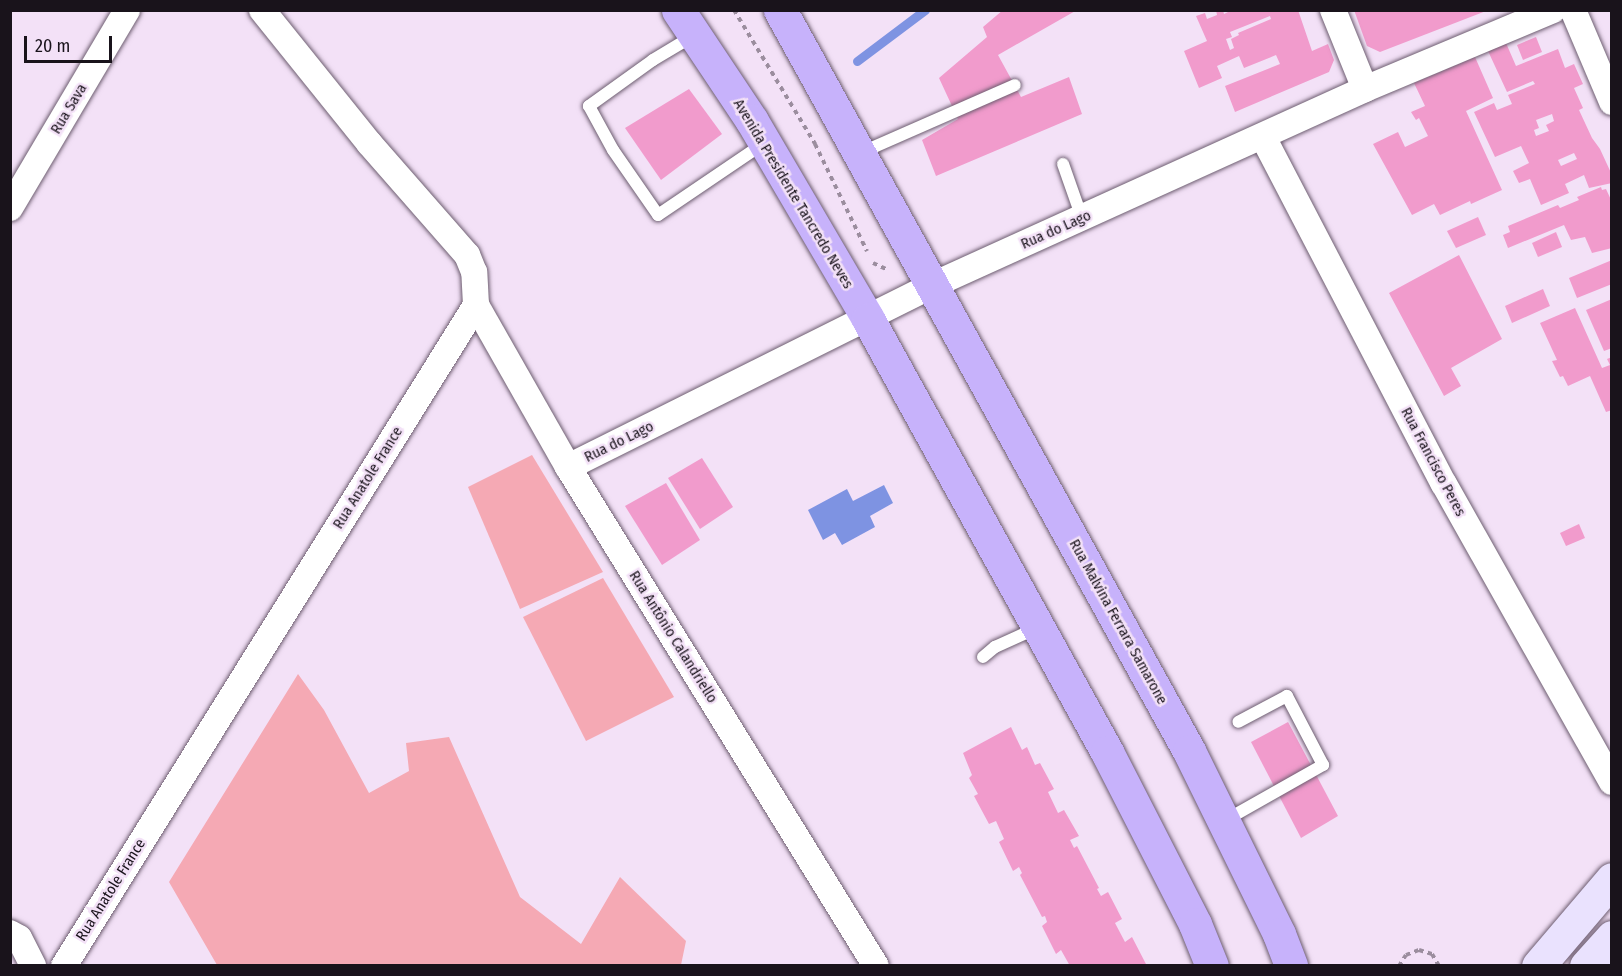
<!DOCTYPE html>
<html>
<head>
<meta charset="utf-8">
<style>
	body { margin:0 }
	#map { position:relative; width:1622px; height:976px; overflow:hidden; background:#f3e1f7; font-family:"Fira Sans Condensed",sans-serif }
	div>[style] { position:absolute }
	.green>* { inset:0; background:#f5a9b4 }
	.water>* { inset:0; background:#7e93e2 }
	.stream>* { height:9px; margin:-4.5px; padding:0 4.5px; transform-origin:4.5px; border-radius:4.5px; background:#7e93e2 }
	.building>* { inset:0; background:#f19bcc }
	.path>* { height:4px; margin-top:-2px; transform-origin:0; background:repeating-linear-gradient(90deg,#9b8d9e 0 4.5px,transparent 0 9px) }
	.roads { filter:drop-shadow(0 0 2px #6d5d70) drop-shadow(0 0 2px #6d5d70) }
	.service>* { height:12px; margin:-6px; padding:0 6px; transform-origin:6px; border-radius:6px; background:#fff }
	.minor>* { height:26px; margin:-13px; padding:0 13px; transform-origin:13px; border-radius:13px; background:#fff }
	.secondary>* { height:33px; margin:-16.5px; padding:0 16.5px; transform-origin:16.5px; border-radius:16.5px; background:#eae2fe }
	.trunk>* { height:33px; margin:-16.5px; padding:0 16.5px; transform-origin:16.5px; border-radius:16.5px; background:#c7b2fb }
	span { translate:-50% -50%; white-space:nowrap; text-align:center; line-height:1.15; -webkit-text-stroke:5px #f3e1f7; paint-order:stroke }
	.street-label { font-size:15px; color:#19131b }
	.frame { position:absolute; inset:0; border:12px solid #19131b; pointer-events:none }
	.scale { position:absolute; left:24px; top:36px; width:88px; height:27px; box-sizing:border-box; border:3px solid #19131b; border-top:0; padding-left:8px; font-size:18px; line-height:21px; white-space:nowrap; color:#19131b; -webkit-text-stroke:4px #f3e1f7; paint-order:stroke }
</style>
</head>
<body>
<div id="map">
	<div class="green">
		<div style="clip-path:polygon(532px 455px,603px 572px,520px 609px,468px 487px)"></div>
		<div style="clip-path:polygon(603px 578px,674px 697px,586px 741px,523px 617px)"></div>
		<div style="clip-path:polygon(298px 674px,324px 710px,369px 793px,409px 771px,406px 743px,449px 737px,520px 897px,581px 944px,620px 877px,686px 941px,681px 965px,217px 965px,169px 882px)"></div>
	</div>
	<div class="water">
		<div style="clip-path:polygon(884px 485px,893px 503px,870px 516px,875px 527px,842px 545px,835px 533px,823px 540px,808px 510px,847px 489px,853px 501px)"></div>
	</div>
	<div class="stream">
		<div style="left:857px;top:61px;width:85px;rotate:-36.9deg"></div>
	</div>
	<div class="building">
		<div style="clip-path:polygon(1003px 10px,1077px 10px,998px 55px,1021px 97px,1069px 77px,1082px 114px,936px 176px,922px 140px,958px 119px,939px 78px,987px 37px,983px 27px)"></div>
		<div style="clip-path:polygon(evenodd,1216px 10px,1223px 10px,1224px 14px,1232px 10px,1298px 10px,1312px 51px,1328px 44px,1334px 60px,1329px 72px,1235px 112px,1225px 86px,1280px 64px,1276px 55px,1244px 68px,1239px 56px,1217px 66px,1222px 78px,1199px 88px,1184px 51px,1207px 41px,1196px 16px,1205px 13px,1207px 19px,1217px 15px,1216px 10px,1270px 16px,1271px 19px,1238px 33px,1239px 35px,1231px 39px,1234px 48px,1230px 50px,1226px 39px,1232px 37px,1230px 32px,1270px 16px)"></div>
		<div style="clip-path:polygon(1354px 10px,1486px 10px,1486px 11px,1380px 52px,1367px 46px)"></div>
		<div style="clip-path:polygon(1536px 37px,1542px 52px,1523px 60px,1517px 45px)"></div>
		<div style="clip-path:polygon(evenodd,1506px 43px,1516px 66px,1558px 49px,1565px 68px,1574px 64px,1583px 84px,1574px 88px,1583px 108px,1579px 110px,1592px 138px,1600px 149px,1612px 175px,1612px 183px,1589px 188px,1584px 175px,1565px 184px,1569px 193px,1541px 205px,1530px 179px,1519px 183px,1513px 171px,1529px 163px,1521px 146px,1495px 157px,1474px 112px,1494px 103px,1497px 110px,1512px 104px,1508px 95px,1535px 84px,1533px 81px,1507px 92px,1488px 51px,1506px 43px,1552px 114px,1554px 121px,1546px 125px,1549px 131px,1536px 136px,1534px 130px,1539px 128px,1536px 120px,1552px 114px,1506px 43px,1574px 153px,1577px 159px,1561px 166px,1558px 160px,1574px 153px)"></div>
		<div style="clip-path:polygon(1475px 57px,1493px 98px,1466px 111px,1502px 190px,1471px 204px,1470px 201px,1440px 215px,1434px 204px,1412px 215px,1373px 144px,1398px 132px,1405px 147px,1428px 136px,1419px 118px,1416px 120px,1411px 112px,1425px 106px,1414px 83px)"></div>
		<div style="clip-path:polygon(689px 89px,722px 134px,661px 180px,625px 128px)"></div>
		<div style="clip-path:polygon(1601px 187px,1602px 190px,1606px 189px,1612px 202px,1612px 248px,1592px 253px,1585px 237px,1571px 240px,1564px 225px,1508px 248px,1503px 235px,1510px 232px,1508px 226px,1558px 205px,1560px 208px,1579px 200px,1577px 197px)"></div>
		<div style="clip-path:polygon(1478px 217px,1486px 235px,1456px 248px,1447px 231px)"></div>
		<div style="clip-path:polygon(1556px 232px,1562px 247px,1538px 257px,1532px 243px)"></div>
		<div style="clip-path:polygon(1459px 255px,1502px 339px,1451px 368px,1461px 386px,1444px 396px,1389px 293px)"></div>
		<div style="clip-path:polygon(1612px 260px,1612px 284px,1577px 298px,1569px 278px)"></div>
		<div style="clip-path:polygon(1543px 289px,1550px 306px,1512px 323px,1505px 306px)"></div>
		<div style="clip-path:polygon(1612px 299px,1612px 348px,1604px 351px,1586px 310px)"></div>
		<div style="clip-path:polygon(1575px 308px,1602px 368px,1610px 365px,1607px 359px,1612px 357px,1612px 410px,1606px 412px,1590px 376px,1568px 386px,1563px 376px,1560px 377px,1552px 361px,1557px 360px,1540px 323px)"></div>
		<div style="clip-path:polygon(702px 458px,733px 507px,700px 529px,668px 478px)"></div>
		<div style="clip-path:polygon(666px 483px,700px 540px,662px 565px,625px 506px)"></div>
		<div style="clip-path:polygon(1579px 524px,1585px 538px,1566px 546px,1560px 533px)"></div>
		<div style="clip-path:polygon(1288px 722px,1338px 816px,1301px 838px,1251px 742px)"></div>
		<div style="clip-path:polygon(1011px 727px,1022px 750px,1027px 747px,1035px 765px,1040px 763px,1054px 789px,1048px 792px,1058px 813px,1064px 810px,1079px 836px,1070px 840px,1074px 848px,1077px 846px,1099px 888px,1097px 889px,1101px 896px,1108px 892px,1122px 919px,1115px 923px,1125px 942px,1132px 937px,1147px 966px,1070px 966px,1061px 950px,1056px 954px,1042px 926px,1047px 922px,1045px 916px,1042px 917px,1020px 875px,1022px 873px,1019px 867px,1013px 871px,999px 842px,1004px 839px,996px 821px,989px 824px,974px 796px,978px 794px,969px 778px,972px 775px,963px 753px)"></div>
	</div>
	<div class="path">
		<div style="left:734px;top:10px;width:157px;rotate:58.8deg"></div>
		<div style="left:815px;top:144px;width:119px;rotate:64.1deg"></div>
		<div style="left:873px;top:263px;width:17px;rotate:25deg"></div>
		<div style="left:1399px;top:966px;width:13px;rotate:-58deg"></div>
		<div style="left:1406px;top:955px;width:14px;rotate:-21deg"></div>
		<div style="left:1419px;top:950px;width:14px;rotate:17deg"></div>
		<div style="left:1432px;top:954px;width:14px;rotate:60deg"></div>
	</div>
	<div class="roads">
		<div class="service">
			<div style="left:693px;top:36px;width:47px;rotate:149deg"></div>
			<div style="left:653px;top:60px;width:79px;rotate:144.3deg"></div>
			<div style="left:589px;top:106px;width:50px;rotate:61.4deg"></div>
			<div style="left:613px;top:150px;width:79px;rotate:55.3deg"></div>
			<div style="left:658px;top:215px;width:127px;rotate:-34.1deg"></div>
			<div style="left:860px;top:153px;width:169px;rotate:-23.7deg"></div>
			<div style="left:1063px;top:164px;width:57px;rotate:70.6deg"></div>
			<div style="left:983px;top:657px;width:16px;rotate:-40deg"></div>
			<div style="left:995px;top:647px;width:46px;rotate:-24.3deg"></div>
			<div style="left:1224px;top:821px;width:114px;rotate:-29.5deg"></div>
			<div style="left:1323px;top:765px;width:78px;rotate:-117.6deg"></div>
			<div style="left:1287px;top:696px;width:55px;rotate:152deg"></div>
		</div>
		<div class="minor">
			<div style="left:1333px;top:10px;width:85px;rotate:67.9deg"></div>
			<div style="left:1573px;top:10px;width:100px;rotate:67deg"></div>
			<div style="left:1263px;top:137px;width:391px;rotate:62.5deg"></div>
			<div style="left:1444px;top:484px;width:342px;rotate:60.6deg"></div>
			<div style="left:10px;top:208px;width:230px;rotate:-59.4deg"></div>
			<div style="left:476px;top:305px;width:186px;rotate:60.4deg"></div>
			<div style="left:568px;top:467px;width:586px;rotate:58.32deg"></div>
			<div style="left:568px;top:467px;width:408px;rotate:-26.5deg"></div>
			<div style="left:933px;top:285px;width:474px;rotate:-24.4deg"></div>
			<div style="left:1365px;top:89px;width:204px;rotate:-22.8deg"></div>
			<div style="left:10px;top:933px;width:10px;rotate:29deg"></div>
			<div style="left:19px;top:938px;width:31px;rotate:63deg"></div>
			<div style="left:64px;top:966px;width:779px;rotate:-58.06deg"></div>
			<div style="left:476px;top:305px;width:33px;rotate:-93deg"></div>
			<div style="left:474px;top:272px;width:18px;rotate:-112deg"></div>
			<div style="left:467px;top:255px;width:149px;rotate:-131.2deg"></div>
			<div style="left:369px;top:143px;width:171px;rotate:-128.8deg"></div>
		</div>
		<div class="secondary">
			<div style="left:1538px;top:966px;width:114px;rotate:-49.6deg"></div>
			<div style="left:1586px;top:966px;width:39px;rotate:-48deg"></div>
		</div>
		<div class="trunk">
			<div style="left:678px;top:10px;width:133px;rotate:56.3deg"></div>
			<div style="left:752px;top:121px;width:229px;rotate:59.6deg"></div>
			<div style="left:868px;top:319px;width:495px;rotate:61.1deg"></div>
			<div style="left:1107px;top:752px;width:193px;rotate:62.9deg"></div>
			<div style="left:1195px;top:924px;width:45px;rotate:68deg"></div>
			<div style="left:780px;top:10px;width:846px;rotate:61.1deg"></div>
			<div style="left:1189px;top:751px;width:204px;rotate:63.8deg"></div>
			<div style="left:1279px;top:934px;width:34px;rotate:69deg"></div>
		</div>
	</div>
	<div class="street-label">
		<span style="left:69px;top:109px;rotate:-59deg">Rua Sava</span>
		<span style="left:793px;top:194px;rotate:59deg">Avenida Presidente Tancredo Neves</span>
		<span style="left:1056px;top:230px;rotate:-24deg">Rua do Lago</span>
		<span style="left:619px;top:442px;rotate:-26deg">Rua do Lago</span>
		<span style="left:1433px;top:462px;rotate:62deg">Rua Francisco Peres</span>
		<span style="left:368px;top:478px;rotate:-58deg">Rua Anatole France</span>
		<span style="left:1118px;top:622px;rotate:61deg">Rua Malvina Ferrara Samarone</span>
		<span style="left:673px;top:637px;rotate:58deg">Rua Antônio Calandriello</span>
		<span style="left:111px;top:890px;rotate:-58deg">Rua Anatole France</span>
	</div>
	<div class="frame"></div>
	<div class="scale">20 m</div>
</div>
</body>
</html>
